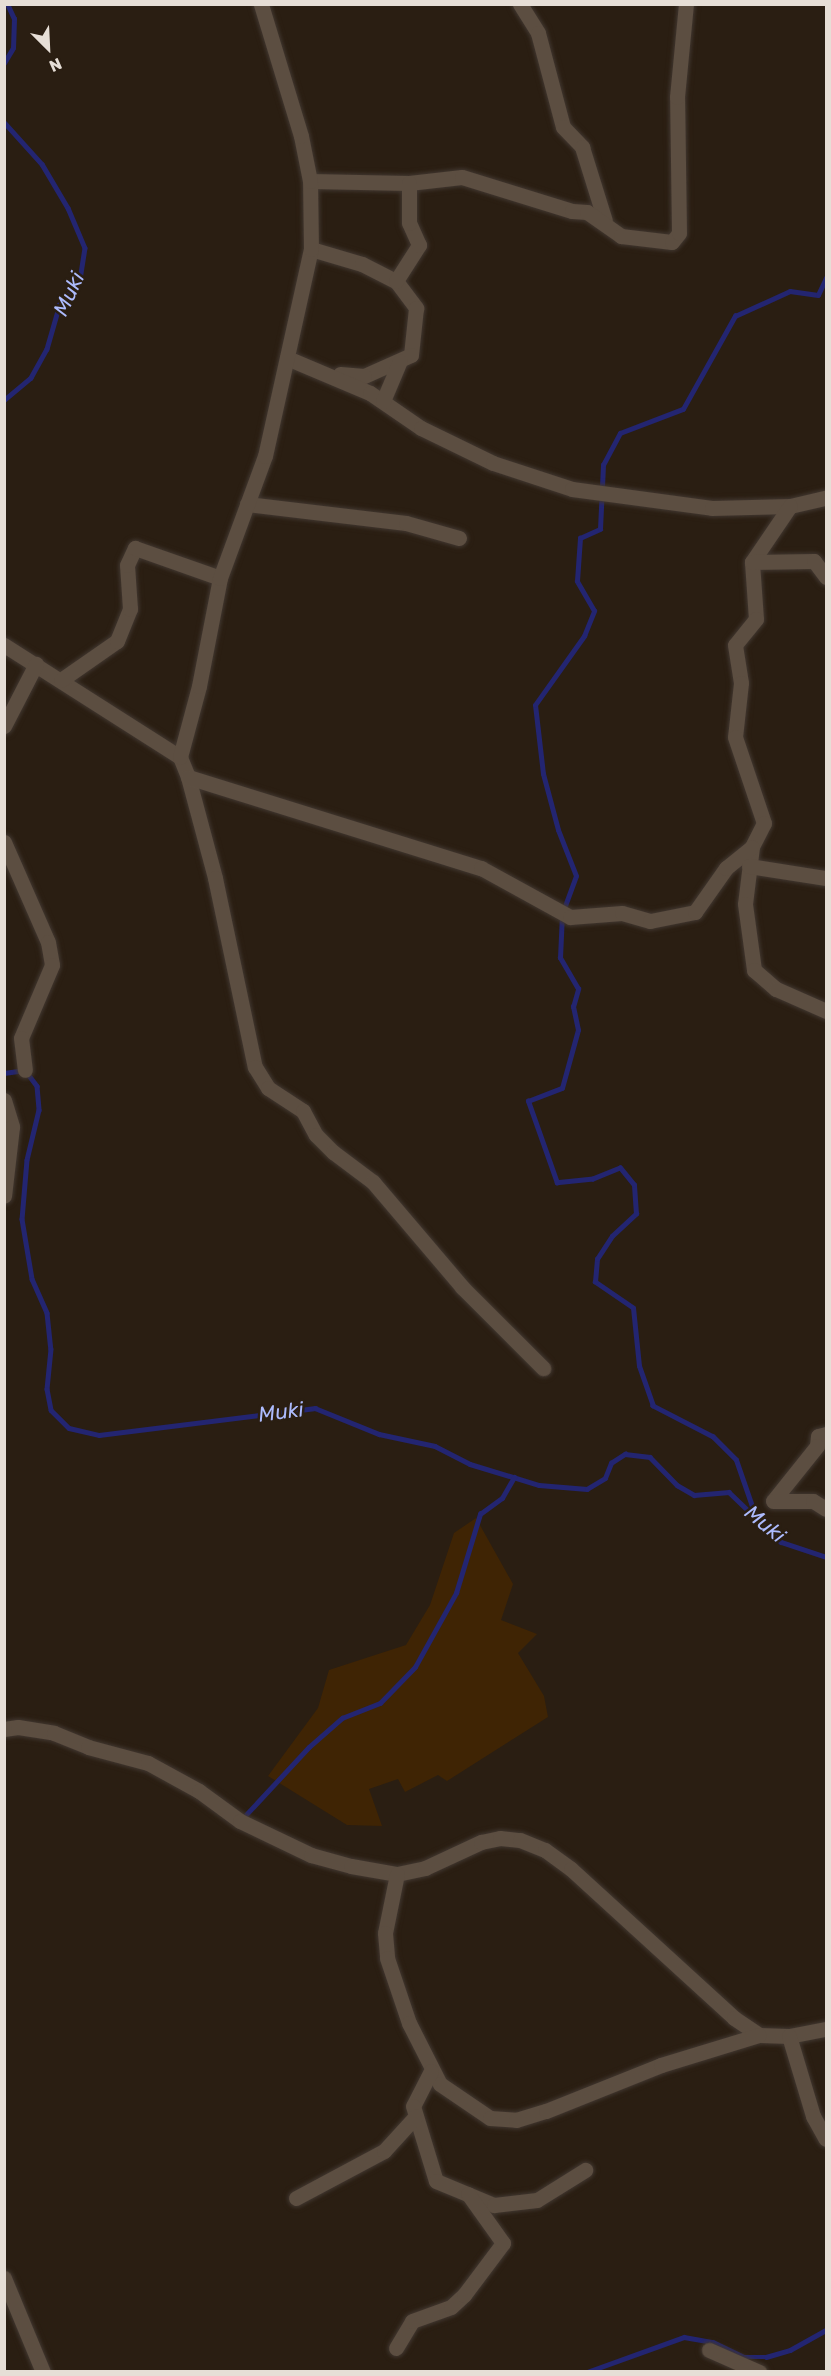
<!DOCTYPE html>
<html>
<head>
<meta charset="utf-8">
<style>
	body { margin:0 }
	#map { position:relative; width:831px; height:2376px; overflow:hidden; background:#2a1e12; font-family:Rubik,sans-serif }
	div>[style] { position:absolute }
	.green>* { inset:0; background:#3f2404 }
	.stream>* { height:4.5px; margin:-2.25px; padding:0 2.25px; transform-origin:2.25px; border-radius:2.25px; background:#232571 }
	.roads { filter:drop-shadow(0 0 2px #413730) drop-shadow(0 0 2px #413730) }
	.minor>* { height:15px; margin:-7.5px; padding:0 7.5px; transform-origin:7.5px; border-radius:7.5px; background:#5c4e41 }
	span { translate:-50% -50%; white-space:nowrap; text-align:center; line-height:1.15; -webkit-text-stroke:5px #2a1e12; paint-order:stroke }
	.water-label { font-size:21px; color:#adbbfd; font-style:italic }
	.frame { position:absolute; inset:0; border:6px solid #e6ded6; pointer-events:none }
	.north { position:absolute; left:18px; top:18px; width:60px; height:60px; -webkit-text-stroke:4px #2a1e12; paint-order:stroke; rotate:156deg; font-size:16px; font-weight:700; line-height:24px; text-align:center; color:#e6ded6 }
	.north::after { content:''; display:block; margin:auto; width:21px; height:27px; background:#e6ded6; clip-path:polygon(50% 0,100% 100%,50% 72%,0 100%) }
</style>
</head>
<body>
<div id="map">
	<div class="green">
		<div style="clip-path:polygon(476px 1518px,513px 1584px,501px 1620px,537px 1634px,518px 1653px,544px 1696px,548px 1717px,447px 1781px,438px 1775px,405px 1792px,398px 1779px,369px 1789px,382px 1826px,347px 1825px,268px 1776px,318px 1708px,329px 1670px,406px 1645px,430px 1605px,454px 1533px)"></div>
	</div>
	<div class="stream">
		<div style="left:4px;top:63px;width:17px;rotate:-59deg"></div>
		<div style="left:13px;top:48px;width:29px;rotate:-88deg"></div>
		<div style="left:14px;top:19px;width:17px;rotate:-115deg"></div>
		<div style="left:4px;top:122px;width:57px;rotate:47.9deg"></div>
		<div style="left:42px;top:164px;width:51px;rotate:59.4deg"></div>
		<div style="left:68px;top:208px;width:43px;rotate:67deg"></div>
		<div style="left:85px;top:248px;width:32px;rotate:99deg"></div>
		<div style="left:80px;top:280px;width:31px;rotate:130deg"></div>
		<div style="left:60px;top:304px;width:47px;rotate:106.1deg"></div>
		<div style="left:47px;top:349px;width:33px;rotate:119deg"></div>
		<div style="left:31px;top:378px;width:35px;rotate:140deg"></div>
		<div style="left:4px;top:1073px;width:21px;rotate:-8deg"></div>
		<div style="left:25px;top:1070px;width:20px;rotate:53deg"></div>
		<div style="left:37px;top:1086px;width:24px;rotate:85deg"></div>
		<div style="left:39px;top:1110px;width:51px;rotate:103.5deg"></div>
		<div style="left:27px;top:1160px;width:59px;rotate:94.8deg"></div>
		<div style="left:22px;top:1219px;width:61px;rotate:80.5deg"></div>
		<div style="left:32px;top:1279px;width:37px;rotate:66deg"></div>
		<div style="left:47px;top:1313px;width:36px;rotate:84deg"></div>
		<div style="left:51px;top:1349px;width:40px;rotate:95.7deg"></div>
		<div style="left:47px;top:1389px;width:21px;rotate:79deg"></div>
		<div style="left:51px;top:1410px;width:25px;rotate:45deg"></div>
		<div style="left:69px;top:1428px;width:31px;rotate:13deg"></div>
		<div style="left:99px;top:1435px;width:218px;rotate:-7.1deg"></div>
		<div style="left:315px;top:1408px;width:69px;rotate:22.1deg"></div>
		<div style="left:379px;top:1434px;width:57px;rotate:12.1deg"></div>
		<div style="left:435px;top:1446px;width:39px;rotate:27deg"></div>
		<div style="left:470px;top:1464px;width:72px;rotate:16.9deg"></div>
		<div style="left:539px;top:1485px;width:48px;rotate:4.8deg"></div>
		<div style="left:587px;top:1489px;width:21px;rotate:-31deg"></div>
		<div style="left:605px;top:1478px;width:16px;rotate:-68deg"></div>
		<div style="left:611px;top:1463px;width:17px;rotate:-33deg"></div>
		<div style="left:625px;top:1454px;width:25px;rotate:7deg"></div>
		<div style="left:650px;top:1457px;width:39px;rotate:46deg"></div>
		<div style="left:677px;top:1485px;width:20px;rotate:30deg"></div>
		<div style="left:694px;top:1495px;width:35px;rotate:-5deg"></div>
		<div style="left:729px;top:1492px;width:72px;rotate:43.9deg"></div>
		<div style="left:781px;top:1542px;width:47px;rotate:18.4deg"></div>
		<div style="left:755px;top:1515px;width:58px;rotate:-109.1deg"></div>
		<div style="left:736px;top:1460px;width:33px;rotate:-135deg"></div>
		<div style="left:713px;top:1437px;width:68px;rotate:-152.7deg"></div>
		<div style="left:653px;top:1406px;width:42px;rotate:-109.3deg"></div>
		<div style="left:639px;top:1366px;width:58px;rotate:-95.9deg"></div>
		<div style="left:633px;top:1308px;width:46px;rotate:-145.6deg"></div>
		<div style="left:595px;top:1282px;width:23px;rotate:-85deg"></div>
		<div style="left:597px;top:1259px;width:27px;rotate:-57deg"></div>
		<div style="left:612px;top:1236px;width:33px;rotate:-43deg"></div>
		<div style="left:636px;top:1214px;width:29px;rotate:-94deg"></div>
		<div style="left:634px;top:1185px;width:22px;rotate:-129deg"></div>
		<div style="left:620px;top:1168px;width:29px;rotate:158deg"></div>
		<div style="left:593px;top:1179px;width:36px;rotate:174deg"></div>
		<div style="left:557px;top:1183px;width:87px;rotate:-109.5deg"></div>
		<div style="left:528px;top:1101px;width:36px;rotate:-21deg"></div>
		<div style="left:562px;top:1088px;width:60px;rotate:-74.6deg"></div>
		<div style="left:578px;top:1030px;width:24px;rotate:-102deg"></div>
		<div style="left:573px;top:1007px;width:19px;rotate:-74deg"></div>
		<div style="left:578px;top:989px;width:36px;rotate:-120deg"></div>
		<div style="left:560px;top:958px;width:44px;rotate:-87.4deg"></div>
		<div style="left:562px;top:914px;width:40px;rotate:-69.8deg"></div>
		<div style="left:576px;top:876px;width:49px;rotate:-111.4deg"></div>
		<div style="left:558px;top:830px;width:58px;rotate:-105deg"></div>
		<div style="left:543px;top:774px;width:69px;rotate:-96.6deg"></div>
		<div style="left:535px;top:705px;width:85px;rotate:-54.6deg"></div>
		<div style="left:584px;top:636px;width:27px;rotate:-68deg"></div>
		<div style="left:594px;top:611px;width:34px;rotate:-120deg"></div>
		<div style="left:577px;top:581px;width:43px;rotate:-86deg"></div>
		<div style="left:580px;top:538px;width:22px;rotate:-24deg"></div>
		<div style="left:600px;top:529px;width:64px;rotate:-87.3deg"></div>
		<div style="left:603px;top:465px;width:36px;rotate:-62deg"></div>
		<div style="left:620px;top:433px;width:67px;rotate:-20.9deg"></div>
		<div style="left:683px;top:409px;width:107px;rotate:-60.8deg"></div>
		<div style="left:735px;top:316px;width:60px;rotate:-24.4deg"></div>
		<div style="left:790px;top:291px;width:28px;rotate:8deg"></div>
		<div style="left:818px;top:295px;width:19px;rotate:-65deg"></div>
		<div style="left:242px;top:1819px;width:98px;rotate:-47.1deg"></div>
		<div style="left:309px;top:1747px;width:44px;rotate:-41.3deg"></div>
		<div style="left:342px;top:1718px;width:41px;rotate:-21.5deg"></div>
		<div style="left:380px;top:1703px;width:50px;rotate:-45.8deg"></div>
		<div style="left:415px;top:1667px;width:85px;rotate:-61deg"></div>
		<div style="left:456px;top:1593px;width:83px;rotate:-73.1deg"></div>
		<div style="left:480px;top:1514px;width:27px;rotate:-36deg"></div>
		<div style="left:502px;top:1498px;width:24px;rotate:-60deg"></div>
		<div style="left:587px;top:2372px;width:103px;rotate:-19.8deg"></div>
		<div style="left:684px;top:2337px;width:29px;rotate:10deg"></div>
		<div style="left:713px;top:2342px;width:34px;rotate:26deg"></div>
		<div style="left:744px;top:2357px;width:22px"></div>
		<div style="left:766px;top:2357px;width:25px;rotate:-16deg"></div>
		<div style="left:790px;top:2350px;width:41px;rotate:-29.1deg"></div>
	</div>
	<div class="roads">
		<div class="minor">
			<div style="left:520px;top:4px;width:34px;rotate:58deg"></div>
			<div style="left:538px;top:33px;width:97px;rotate:75.1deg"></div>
			<div style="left:563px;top:127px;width:28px;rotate:46deg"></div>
			<div style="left:582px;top:147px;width:77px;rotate:72.7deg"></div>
			<div style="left:310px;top:181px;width:99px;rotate:1.2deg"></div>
			<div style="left:409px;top:183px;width:53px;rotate:-6.5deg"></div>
			<div style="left:462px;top:177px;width:115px;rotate:17.2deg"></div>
			<div style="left:572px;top:211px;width:15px;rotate:4deg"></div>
			<div style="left:587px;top:212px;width:42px;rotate:35.2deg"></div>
			<div style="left:621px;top:236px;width:51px;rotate:6.7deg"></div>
			<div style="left:672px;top:242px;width:11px;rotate:-52deg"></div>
			<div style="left:679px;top:233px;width:136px;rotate:-90.8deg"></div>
			<div style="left:677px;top:97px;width:93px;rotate:-84.5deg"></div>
			<div style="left:311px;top:249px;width:53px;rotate:16.4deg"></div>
			<div style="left:362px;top:264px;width:38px;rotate:27deg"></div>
			<div style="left:396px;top:281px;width:34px;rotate:53deg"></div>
			<div style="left:416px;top:308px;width:47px;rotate:96.1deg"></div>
			<div style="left:411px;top:355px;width:51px;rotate:155.9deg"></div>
			<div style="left:364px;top:376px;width:24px;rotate:-175deg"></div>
			<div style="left:396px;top:281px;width:43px;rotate:-57.4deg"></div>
			<div style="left:419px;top:245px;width:24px;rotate:-114deg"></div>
			<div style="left:409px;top:223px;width:40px;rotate:-90deg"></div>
			<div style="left:287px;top:358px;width:90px;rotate:22.9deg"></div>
			<div style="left:370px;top:393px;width:62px;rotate:34.5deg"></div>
			<div style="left:421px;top:428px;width:80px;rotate:25.9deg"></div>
			<div style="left:493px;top:463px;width:83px;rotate:18.2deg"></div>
			<div style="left:572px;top:489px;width:141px;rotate:7.7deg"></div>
			<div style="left:712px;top:508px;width:78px;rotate:-1.5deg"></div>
			<div style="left:790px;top:506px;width:37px;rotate:-13deg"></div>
			<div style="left:383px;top:401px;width:43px;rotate:-67deg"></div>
			<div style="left:247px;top:504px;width:160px;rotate:6.8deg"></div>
			<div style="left:406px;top:523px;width:55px;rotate:15.8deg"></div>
			<div style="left:790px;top:506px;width:68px;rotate:124.2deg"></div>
			<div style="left:752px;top:562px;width:57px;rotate:86deg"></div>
			<div style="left:756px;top:619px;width:33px;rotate:129deg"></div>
			<div style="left:735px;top:645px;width:38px;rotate:81deg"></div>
			<div style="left:741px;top:683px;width:54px;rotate:96.3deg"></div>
			<div style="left:735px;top:737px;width:91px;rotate:71.4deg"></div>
			<div style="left:764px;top:823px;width:27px;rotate:117deg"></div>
			<div style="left:752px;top:847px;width:57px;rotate:97deg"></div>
			<div style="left:745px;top:904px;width:67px;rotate:82.2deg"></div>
			<div style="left:754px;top:970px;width:29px;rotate:41deg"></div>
			<div style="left:776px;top:989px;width:55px;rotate:23.7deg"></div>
			<div style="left:752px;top:562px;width:62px;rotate:-0.9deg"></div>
			<div style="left:814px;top:561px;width:20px;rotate:53deg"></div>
			<div style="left:4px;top:645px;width:209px;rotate:32.5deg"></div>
			<div style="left:180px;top:757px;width:22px;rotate:68deg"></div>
			<div style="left:188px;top:777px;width:105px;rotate:75deg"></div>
			<div style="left:215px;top:878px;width:193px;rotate:78.1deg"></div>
			<div style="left:255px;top:1067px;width:25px;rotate:58deg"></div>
			<div style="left:268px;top:1088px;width:42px;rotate:33.3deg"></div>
			<div style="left:303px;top:1111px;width:27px;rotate:62deg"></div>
			<div style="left:316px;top:1135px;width:24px;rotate:45deg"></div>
			<div style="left:333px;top:1152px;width:50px;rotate:36.9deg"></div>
			<div style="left:373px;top:1182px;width:138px;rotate:49.7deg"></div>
			<div style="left:462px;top:1287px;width:115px;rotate:45deg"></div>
			<div style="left:61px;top:680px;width:68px;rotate:-34.9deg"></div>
			<div style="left:117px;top:641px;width:35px;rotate:-68deg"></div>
			<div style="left:130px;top:609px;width:44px;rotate:-93.9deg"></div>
			<div style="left:127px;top:565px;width:19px;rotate:-65deg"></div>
			<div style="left:135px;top:548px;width:90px;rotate:19.4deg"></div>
			<div style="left:4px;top:726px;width:70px;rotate:-62.7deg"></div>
			<div style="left:180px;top:757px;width:73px;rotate:-75deg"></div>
			<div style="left:199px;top:686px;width:110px;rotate:-79deg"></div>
			<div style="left:220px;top:578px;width:130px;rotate:-69.8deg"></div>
			<div style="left:265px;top:456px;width:212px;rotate:-77.5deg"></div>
			<div style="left:311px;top:249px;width:68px;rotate:-90.8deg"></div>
			<div style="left:310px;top:181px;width:46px;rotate:-101.3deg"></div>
			<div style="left:301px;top:136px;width:138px;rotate:-106.9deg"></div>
			<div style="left:188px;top:777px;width:307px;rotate:17.3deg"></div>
			<div style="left:481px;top:868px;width:102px;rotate:28.8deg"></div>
			<div style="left:570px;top:917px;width:52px;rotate:-4.4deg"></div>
			<div style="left:622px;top:913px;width:29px;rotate:16deg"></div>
			<div style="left:650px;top:921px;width:46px;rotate:-11.3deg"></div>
			<div style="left:695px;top:912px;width:54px;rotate:-54.8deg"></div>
			<div style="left:726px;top:868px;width:33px;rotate:-39deg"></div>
			<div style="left:4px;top:842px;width:109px;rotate:66.3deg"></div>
			<div style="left:48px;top:942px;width:23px;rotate:80deg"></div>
			<div style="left:52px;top:965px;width:79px;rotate:113deg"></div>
			<div style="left:21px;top:1038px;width:32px;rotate:83deg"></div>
			<div style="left:749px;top:866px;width:78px;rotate:8.9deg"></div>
			<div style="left:4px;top:1100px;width:28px;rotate:73deg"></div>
			<div style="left:12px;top:1127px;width:69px;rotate:96.6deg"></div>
			<div style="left:826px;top:1434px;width:8px;rotate:166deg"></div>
			<div style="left:818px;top:1436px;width:10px;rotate:96deg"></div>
			<div style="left:817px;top:1446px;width:70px;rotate:128.7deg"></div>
			<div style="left:773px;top:1501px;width:40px"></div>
			<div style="left:813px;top:1501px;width:15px;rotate:32deg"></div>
			<div style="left:4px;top:1729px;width:14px;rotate:-8deg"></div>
			<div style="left:18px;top:1727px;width:36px;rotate:9deg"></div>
			<div style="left:54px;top:1733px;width:37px;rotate:22deg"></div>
			<div style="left:88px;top:1747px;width:62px;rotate:14.9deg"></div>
			<div style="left:148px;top:1763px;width:58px;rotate:28.8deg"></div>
			<div style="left:199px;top:1791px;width:51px;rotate:36.2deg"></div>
			<div style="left:240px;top:1821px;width:79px;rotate:25.6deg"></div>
			<div style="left:311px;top:1855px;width:41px;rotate:15.4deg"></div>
			<div style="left:351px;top:1866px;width:47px;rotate:9.9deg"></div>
			<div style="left:397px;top:1874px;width:29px;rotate:-12deg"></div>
			<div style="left:425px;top:1868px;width:62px;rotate:-24.9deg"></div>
			<div style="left:481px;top:1842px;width:19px;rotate:-12deg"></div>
			<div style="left:500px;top:1838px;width:20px;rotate:6deg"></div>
			<div style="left:520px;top:1840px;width:27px;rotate:22deg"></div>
			<div style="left:545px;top:1850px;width:32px;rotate:36deg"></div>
			<div style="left:571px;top:1869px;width:221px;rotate:42.4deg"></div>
			<div style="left:734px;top:2018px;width:30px;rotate:34deg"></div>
			<div style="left:759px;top:2035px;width:30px;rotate:2deg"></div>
			<div style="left:789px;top:2036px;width:38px;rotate:-11deg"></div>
			<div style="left:397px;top:1874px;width:60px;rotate:101.5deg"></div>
			<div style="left:385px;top:1933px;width:25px;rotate:85deg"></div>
			<div style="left:387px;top:1958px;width:69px;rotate:71.3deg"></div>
			<div style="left:409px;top:2023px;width:68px;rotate:63.1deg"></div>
			<div style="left:440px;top:2084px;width:60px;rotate:34.2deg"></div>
			<div style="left:490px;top:2118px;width:26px;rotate:4deg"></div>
			<div style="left:516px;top:2120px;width:31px;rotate:-17deg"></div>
			<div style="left:546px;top:2111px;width:124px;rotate:-21.8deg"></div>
			<div style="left:661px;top:2065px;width:102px;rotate:-17deg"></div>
			<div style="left:789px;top:2036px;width:84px;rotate:73.3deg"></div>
			<div style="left:813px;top:2116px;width:26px;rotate:61deg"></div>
			<div style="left:431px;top:2071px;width:39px;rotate:117deg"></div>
			<div style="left:413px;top:2106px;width:78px;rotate:73deg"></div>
			<div style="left:436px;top:2181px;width:63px;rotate:22.5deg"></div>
			<div style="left:494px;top:2205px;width:43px;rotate:-6.6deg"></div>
			<div style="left:537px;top:2200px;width:57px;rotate:-32deg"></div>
			<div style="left:296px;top:2198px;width:100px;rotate:-28.1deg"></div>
			<div style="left:384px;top:2151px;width:47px;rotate:-47.6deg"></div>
			<div style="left:4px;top:2278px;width:102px;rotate:67.5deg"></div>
			<div style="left:396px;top:2348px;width:31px;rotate:-59deg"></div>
			<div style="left:412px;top:2321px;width:41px;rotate:-19.7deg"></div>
			<div style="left:451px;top:2307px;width:18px;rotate:-43deg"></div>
			<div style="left:464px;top:2295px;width:65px;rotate:-53.1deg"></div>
			<div style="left:503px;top:2243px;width:60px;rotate:-125.5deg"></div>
			<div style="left:709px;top:2350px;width:55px;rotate:23.7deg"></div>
		</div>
	</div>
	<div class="water-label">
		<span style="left:69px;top:294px;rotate:-65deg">Muki</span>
		<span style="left:281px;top:1412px;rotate:-7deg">Muki</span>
		<span style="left:765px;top:1524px;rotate:40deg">Muki</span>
	</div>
	<div class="frame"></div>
	<div class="north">N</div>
</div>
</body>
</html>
